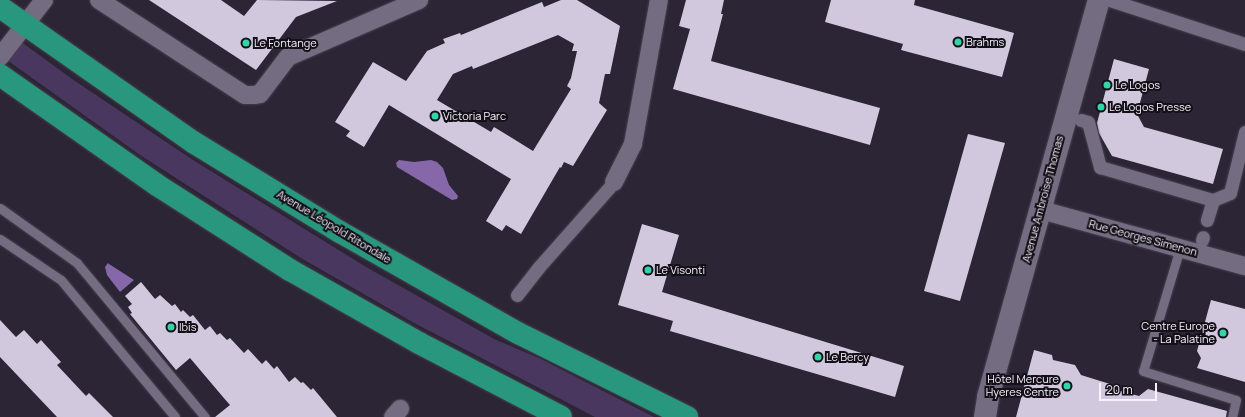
<!DOCTYPE html>
<html>
<head>
<meta charset="utf-8">
<style>
	body { margin:0 }
	#map { position:relative; width:1245px; height:417px; overflow:hidden; background:#2c2536; font-family:Manrope,sans-serif }
	div>[style] { position:absolute }
	.green>* { inset:0; background:#4a3760 }
	.water>* { inset:0; background:#8668aa }
	.building>* { inset:0; background:#d1c8de }
	.roads { filter:drop-shadow(0 0 1px #47404e) drop-shadow(0 0 1px #47404e) }
	.service>* { height:9px; margin:-4.5px; padding:0 4.5px; transform-origin:4.5px; border-radius:4.5px; background:#746c80 }
	.pedestrian>* { height:13px; margin:-6.5px; padding:0 6.5px; transform-origin:6.5px; border-radius:6.5px; background:#746c80 }
	.minor>* { height:18px; margin:-9px; padding:0 9px; transform-origin:9px; border-radius:9px; background:#746c80 }
	.tertiary>* { height:22px; margin:-11px; padding:0 11px; transform-origin:11px; border-radius:11px; background:#746c80 }
	.trunk>* { height:22px; margin:-11px; padding:0 11px; transform-origin:11px; border-radius:11px; background:#29967e }
	.dots>* { width:11px; height:11px; translate:-50% -50%; box-sizing:border-box; border:2px solid #131018; border-radius:50% }
	span { translate:-50% -50%; white-space:nowrap; text-align:center; line-height:1.15; -webkit-text-stroke:4px #131018; paint-order:stroke }
	.poi-label { font-size:11px; color:#f7f2fe }
	.left { translate:0 -50%; text-align:left }
	.right { translate:-100% -50%; text-align:right }
	.street-label { font-size:11px; color:#f7f2fe }
	.scale { position:absolute; left:1099px; top:383px; width:58px; height:18px; box-sizing:border-box; border:2px solid #f7f2fe; border-top:0; padding-left:5px; font-size:12px; line-height:14px; white-space:nowrap; color:#f7f2fe; -webkit-text-stroke:3px #131018; paint-order:stroke }
</style>
</head>
<body>
<div id="map">
	<div class="green">
		<div style="clip-path:polygon(20px 41px,72px 79px,190px 158px,366px 267px,494px 339px,539px 358px,654px 417px,595px 417px,416px 324px,301px 258px,140px 155px,7px 60px)"></div>
	</div>
	<div class="water">
		<div style="clip-path:polygon(399px 160px,414px 162px,431px 160px,437px 162px,443px 168px,449px 185px,458px 196px,457px 199px,452px 200px,397px 167px,396px 163px)"></div>
		<div style="clip-path:polygon(108px 263px,109px 264px,134px 280px,120px 292px,107px 275px,105px 267px)"></div>
	</div>
	<div class="building">
		<div style="clip-path:polygon(149px 0,221px 0,244px 16px,257px 0,337px 1px,296px 17px,256px 70px)"></div>
		<div style="clip-path:polygon(evenodd,561px 0,577px 0,620px 26px,610px 74px,605px 74px,599px 103px,607px 110px,573px 166px,564px 162px,561px 168px,560px 167px,521px 234px,506px 225px,502px 231px,486px 221px,511px 179px,389px 105px,364px 147px,346px 136px,350px 131px,335px 122px,373px 62px,406px 81px,427px 51px,445px 43px,443px 39px,460px 33px,461px 35px,542px 2px,544px 7px,561px 0,558px 35px,574px 44px,572px 51px,577px 51px,571px 78px,567px 86px,571px 89px,533px 151px,494px 127px,491px 132px,437px 100px,453px 74px,472px 66px,473px 69px,558px 35px)"></div>
		<div style="clip-path:polygon(686px 0,724px 0,721px 14px,723px 14px,711px 61px,880px 108px,870px 145px,673px 89px,690px 29px,679px 26px)"></div>
		<div style="clip-path:polygon(831px 0,915px 0,914px 5px,1014px 33px,1002px 77px,901px 50px,903px 44px,825px 22px)"></div>
		<div style="clip-path:polygon(1114px 59px,1149px 69px,1137px 114px,1144px 127px,1223px 149px,1213px 184px,1112px 156px,1099px 133px,1097px 123px)"></div>
		<div style="clip-path:polygon(968px 134px,1005px 143px,960px 301px,924px 291px)"></div>
		<div style="clip-path:polygon(642px 224px,679px 235px,662px 292px,904px 366px,895px 397px,670px 331px,673px 321px,618px 305px)"></div>
		<div style="clip-path:polygon(141px 282px,155px 299px,160px 295px,172px 306px,175px 304px,181px 312px,183px 310px,190px 317px,193px 315px,205px 330px,210px 326px,217px 335px,220px 333px,227px 340px,230px 338px,244px 353px,248px 349px,262px 364px,266px 360px,274px 369px,277px 366px,289px 382px,295px 377px,301px 383px,303px 382px,311px 390px,313px 388px,337px 417px,215px 417px,230px 405px,223px 397px,190px 358px,176px 370px,130px 314px,132px 313px,128px 307px,132px 304px,125px 296px)"></div>
		<div style="clip-path:polygon(1211px 300px,1245px 309px,1245px 382px,1197px 368px,1201px 358px,1197px 351px)"></div>
		<div style="clip-path:polygon(0 320px,16px 337px,24px 330px,37px 344px,41px 340px,61px 362px,57px 365px,86px 396px,89px 393px,113px 417px,57px 417px,0 357px)"></div>
		<div style="clip-path:polygon(1034px 350px,1052px 355px,1053px 360px,1075px 365px,1081px 375px,1110px 384px,1109px 388px,1139px 396px,1148px 389px,1227px 411px,1226px 417px,1016px 417px)"></div>
	</div>
	<div class="roads">
		<div class="service">
			<div style="left:0;top:208px;width:95px;rotate:35.5deg"></div>
			<div style="left:77px;top:263px;width:200px;rotate:50.3deg"></div>
			<div style="left:0;top:239px;width:73px;rotate:33.9deg"></div>
			<div style="left:61px;top:280px;width:178px;rotate:50.2deg"></div>
			<div style="left:1180px;top:248px;width:128px;rotate:106.7deg"></div>
			<div style="left:1143px;top:371px;width:97px;rotate:17.3deg"></div>
			<div style="left:1236px;top:400px;width:17px;rotate:103deg"></div>
		</div>
		<div class="pedestrian">
			<div style="left:1110px;top:0;width:142px;rotate:18.1deg"></div>
			<div style="left:1081px;top:120px;width:7px;rotate:16deg"></div>
			<div style="left:1088px;top:122px;width:47px;rotate:75.1deg"></div>
			<div style="left:1100px;top:167px;width:118px;rotate:16.3deg"></div>
			<div style="left:1213px;top:200px;width:21px;rotate:107deg"></div>
			<div style="left:1213px;top:200px;width:18px;rotate:-22deg"></div>
			<div style="left:1230px;top:193px;width:63px;rotate:-76.2deg"></div>
			<div style="left:1202px;top:240px;width:3px;rotate:-72deg"></div>
			<div style="left:517px;top:295px;width:34px;rotate:-52deg"></div>
			<div style="left:538px;top:268px;width:115px;rotate:-48.5deg"></div>
		</div>
		<div class="minor">
			<div style="left:99px;top:0;width:174px;rotate:33.1deg"></div>
			<div style="left:245px;top:95px;width:9px"></div>
			<div style="left:254px;top:95px;width:6px;rotate:-9deg"></div>
			<div style="left:260px;top:94px;width:46px;rotate:-52.9deg"></div>
			<div style="left:288px;top:57px;width:143px;rotate:-23.5deg"></div>
			<div style="left:0;top:57px;width:72px;rotate:-52.3deg"></div>
			<div style="left:614px;top:182px;width:42px;rotate:-63.4deg"></div>
			<div style="left:633px;top:144px;width:146px;rotate:-79.8deg"></div>
			<div style="left:1041px;top:210px;width:212px;rotate:15.4deg"></div>
			<div style="left:393px;top:417px;width:11px;rotate:-49deg"></div>
		</div>
		<div class="tertiary">
			<div style="left:985px;top:417px;width:20px;rotate:-81deg"></div>
			<div style="left:988px;top:397px;width:412px;rotate:-74.4deg"></div>
		</div>
		<div class="trunk">
			<div style="left:0;top:7px;width:236px;rotate:35deg"></div>
			<div style="left:193px;top:142px;width:172px;rotate:31.5deg"></div>
			<div style="left:340px;top:232px;width:205px;rotate:29.6deg"></div>
			<div style="left:518px;top:333px;width:189px;rotate:26.4deg"></div>
			<div style="left:0;top:75px;width:192px;rotate:35deg"></div>
			<div style="left:157px;top:185px;width:158px;rotate:32.6deg"></div>
			<div style="left:290px;top:270px;width:148px;rotate:29.5deg"></div>
			<div style="left:419px;top:343px;width:160px;rotate:27.5deg"></div>
		</div>
	</div>
	<div class="dots">
		<div style="left:958px;top:42px;background:#33d4a8"></div>
		<div style="left:246px;top:43px;background:#33d4a8"></div>
		<div style="left:1107px;top:85px;background:#33d4a8"></div>
		<div style="left:1101px;top:107px;background:#33d4a8"></div>
		<div style="left:435px;top:116px;background:#33d4a8"></div>
		<div style="left:648px;top:270px;background:#33d4a8"></div>
		<div style="left:171px;top:327px;background:#33d4a8"></div>
		<div style="left:1223px;top:333px;background:#33d4a8"></div>
		<div style="left:818px;top:357px;background:#33d4a8"></div>
		<div style="left:1067px;top:386px;background:#33d4a8"></div>
	</div>
	<div class="poi-label">
		<span class="left" style="left:966px;top:42px">Brahms</span>
		<span class="left" style="left:254px;top:43px">Le Fontange</span>
		<span class="left" style="left:1115px;top:85px">Le Logos</span>
		<span class="left" style="left:1109px;top:107px">Le Logos Presse</span>
		<span class="left" style="left:443px;top:116px">Victoria Parc</span>
		<span class="left" style="left:656px;top:270px">Le Visonti</span>
		<span class="left" style="left:179px;top:327px">Ibis</span>
		<span class="right" style="left:1215px;top:333px">Centre Europe<br>- La Palatine</span>
		<span class="left" style="left:826px;top:357px">Le Bercy</span>
		<span class="right" style="left:1059px;top:386px">Hôtel Mercure<br>Hyeres Centre</span>
	</div>
	<div class="street-label">
		<span style="left:1043px;top:199px;rotate:-75deg">Avenue Ambroise Thomas</span>
		<span style="left:334px;top:227px;rotate:31deg">Avenue Léopold Ritondale</span>
		<span style="left:1143px;top:238px;rotate:15deg">Rue Georges Simenon</span>
	</div>
	<div class="scale">20 m</div>
</div>
</body>
</html>
